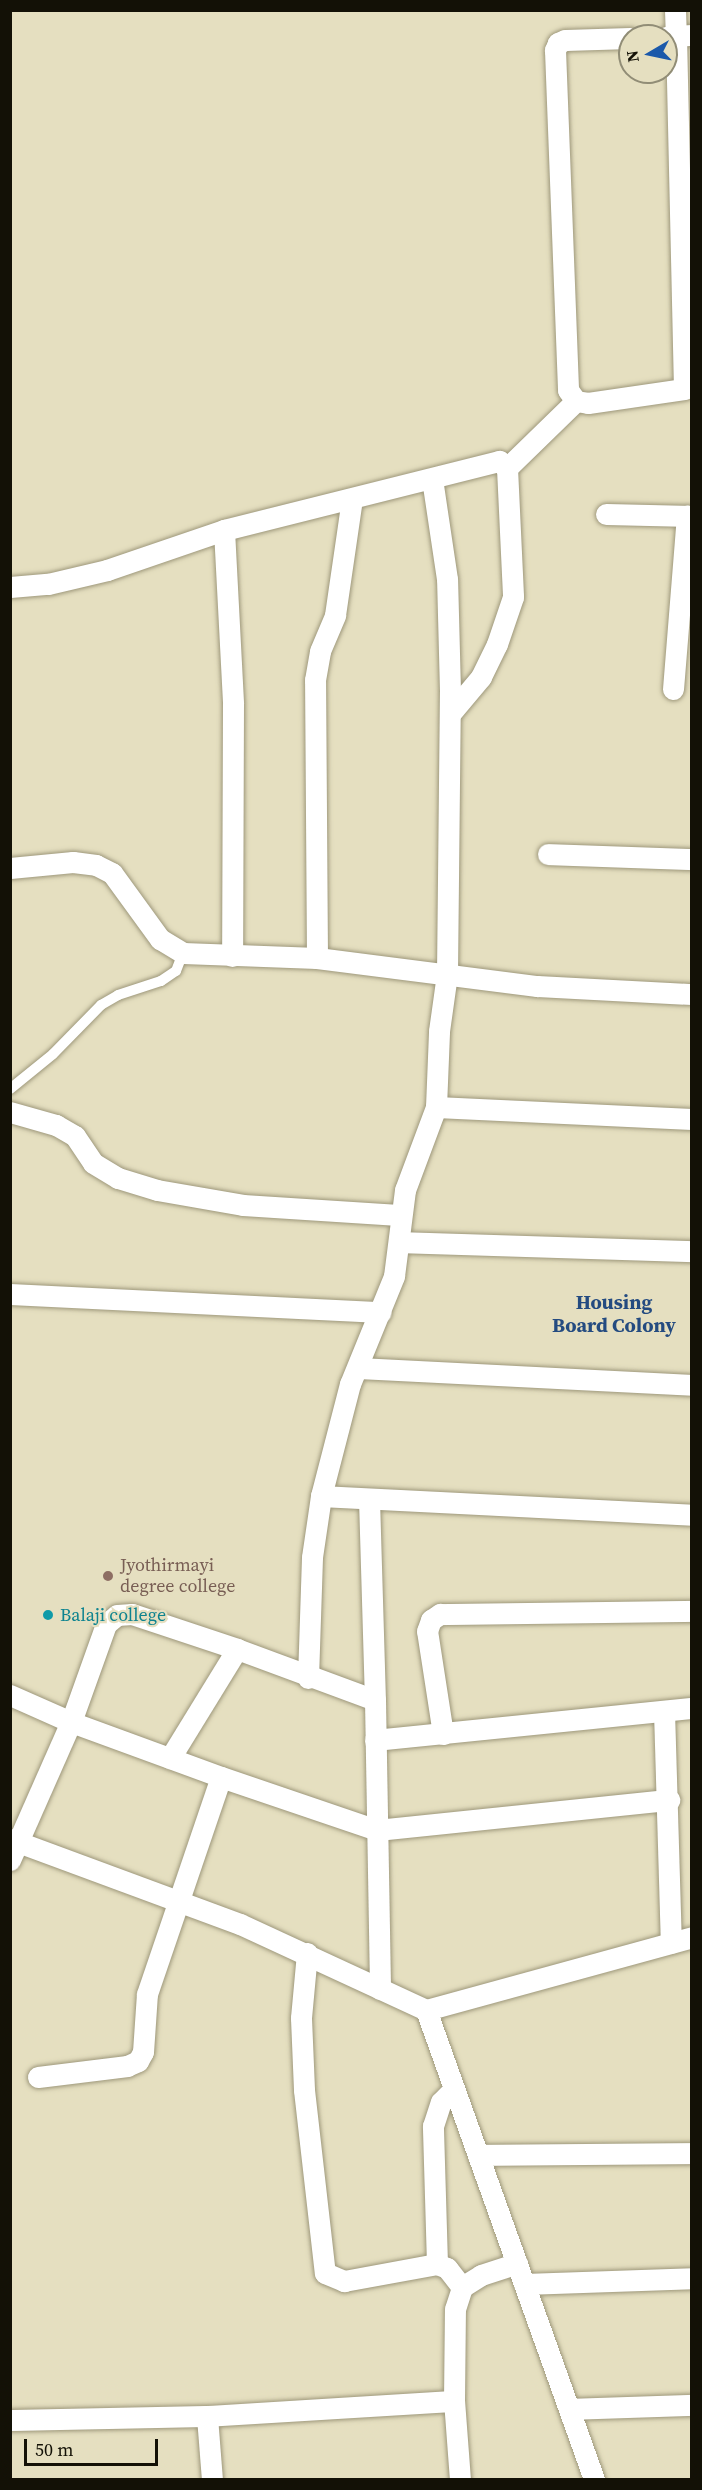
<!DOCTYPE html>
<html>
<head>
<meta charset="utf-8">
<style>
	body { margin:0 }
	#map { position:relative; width:702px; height:2490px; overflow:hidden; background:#e5dfc0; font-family:"Source Serif 4",serif }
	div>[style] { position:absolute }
	.roads { filter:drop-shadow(0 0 2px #9e987b) drop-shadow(0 0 2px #9e987b) }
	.service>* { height:10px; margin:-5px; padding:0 5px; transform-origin:5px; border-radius:5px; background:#fff }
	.minor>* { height:21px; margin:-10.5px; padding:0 10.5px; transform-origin:10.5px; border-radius:10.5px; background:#fff }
	.dots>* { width:16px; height:16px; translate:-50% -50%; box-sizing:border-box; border:3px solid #e5dfc0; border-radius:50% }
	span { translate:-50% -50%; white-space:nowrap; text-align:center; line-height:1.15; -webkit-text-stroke:4.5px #e5dfc0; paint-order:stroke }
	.education-label { font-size:18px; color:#785e54 }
	.left { translate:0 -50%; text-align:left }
	.culture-label { font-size:18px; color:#0d838f }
	.neighbourhood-label { font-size:20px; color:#244b80; font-weight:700 }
	.frame { position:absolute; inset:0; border:12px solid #131106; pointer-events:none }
	.north { position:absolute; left:618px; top:24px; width:60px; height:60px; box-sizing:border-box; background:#e5dfc0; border:2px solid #918d76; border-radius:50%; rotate:261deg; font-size:16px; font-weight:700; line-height:24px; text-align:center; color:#131106 }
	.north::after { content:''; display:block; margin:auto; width:21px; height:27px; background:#1b59aa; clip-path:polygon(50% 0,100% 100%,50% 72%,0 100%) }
	.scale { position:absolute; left:24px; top:2439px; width:134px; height:27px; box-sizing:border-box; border:3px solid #131106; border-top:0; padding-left:8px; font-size:18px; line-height:21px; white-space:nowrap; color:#131106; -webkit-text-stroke:4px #e5dfc0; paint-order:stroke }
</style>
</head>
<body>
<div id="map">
	<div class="roads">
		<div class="service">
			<div style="left:10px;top:1089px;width:55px;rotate:-39.1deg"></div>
			<div style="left:53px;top:1054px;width:69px;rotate:-45.6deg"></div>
			<div style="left:101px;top:1005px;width:20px;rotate:-30deg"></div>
			<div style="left:118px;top:995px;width:45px;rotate:-18deg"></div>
			<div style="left:161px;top:981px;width:18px;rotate:-34deg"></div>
			<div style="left:176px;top:971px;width:19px;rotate:-69deg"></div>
		</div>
		<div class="minor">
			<div style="left:675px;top:10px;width:26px;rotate:88deg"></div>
			<div style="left:676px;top:36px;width:16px;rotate:-4deg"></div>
			<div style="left:630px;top:38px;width:65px;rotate:178.2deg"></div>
			<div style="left:565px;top:40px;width:8px;rotate:157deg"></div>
			<div style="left:558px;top:43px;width:8px;rotate:113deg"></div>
			<div style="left:555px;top:50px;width:340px;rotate:87.8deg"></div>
			<div style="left:568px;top:390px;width:14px;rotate:54deg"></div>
			<div style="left:576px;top:401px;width:12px;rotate:9deg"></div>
			<div style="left:588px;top:403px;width:97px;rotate:-8.3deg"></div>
			<div style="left:684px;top:389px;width:353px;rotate:-91.3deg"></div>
			<div style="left:676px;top:36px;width:10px;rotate:174deg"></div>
			<div style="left:507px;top:468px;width:96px;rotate:-44.2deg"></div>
			<div style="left:606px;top:514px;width:86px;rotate:1.3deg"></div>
			<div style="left:224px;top:530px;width:174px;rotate:87deg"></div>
			<div style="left:233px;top:704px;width:252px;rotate:90.2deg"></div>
			<div style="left:10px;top:587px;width:38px;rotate:-5deg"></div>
			<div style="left:48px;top:584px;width:61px;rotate:-13.3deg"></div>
			<div style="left:107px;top:570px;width:124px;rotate:-18.9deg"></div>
			<div style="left:224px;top:530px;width:284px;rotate:-14.1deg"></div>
			<div style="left:499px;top:461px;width:11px;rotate:41deg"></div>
			<div style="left:507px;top:468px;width:129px;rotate:87.3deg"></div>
			<div style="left:513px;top:597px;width:50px;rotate:108.8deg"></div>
			<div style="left:497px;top:644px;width:37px;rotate:116deg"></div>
			<div style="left:481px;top:677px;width:48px;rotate:130deg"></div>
			<div style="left:673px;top:689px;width:174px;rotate:-85.4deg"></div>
			<div style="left:548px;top:854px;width:144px;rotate:2deg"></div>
			<div style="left:10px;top:868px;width:63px;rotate:-5.4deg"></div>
			<div style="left:73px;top:862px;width:23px;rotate:7deg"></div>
			<div style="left:96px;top:865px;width:18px;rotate:27deg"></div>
			<div style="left:112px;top:873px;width:82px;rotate:54deg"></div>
			<div style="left:160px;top:939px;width:27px;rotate:31deg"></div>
			<div style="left:183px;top:953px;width:134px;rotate:2.1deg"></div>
			<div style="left:317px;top:958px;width:222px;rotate:7.3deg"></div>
			<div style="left:537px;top:986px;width:155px;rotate:3deg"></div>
			<div style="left:317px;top:958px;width:278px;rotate:-90.4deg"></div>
			<div style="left:315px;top:680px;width:29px;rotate:-80deg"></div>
			<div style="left:320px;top:651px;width:39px;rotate:-67deg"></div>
			<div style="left:335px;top:615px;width:117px;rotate:-81.7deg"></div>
			<div style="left:436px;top:1107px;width:256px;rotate:2.7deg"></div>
			<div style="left:10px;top:1112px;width:48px;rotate:15.8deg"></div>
			<div style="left:56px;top:1125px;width:22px;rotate:30deg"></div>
			<div style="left:75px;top:1136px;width:32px;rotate:56deg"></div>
			<div style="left:93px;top:1163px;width:29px;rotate:31deg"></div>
			<div style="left:118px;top:1178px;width:41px;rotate:17.1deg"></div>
			<div style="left:157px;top:1190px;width:87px;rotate:9.9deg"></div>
			<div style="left:243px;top:1205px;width:156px;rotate:3.7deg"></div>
			<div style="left:399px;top:1242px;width:293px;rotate:1.8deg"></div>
			<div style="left:10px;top:1294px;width:371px;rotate:2.8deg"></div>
			<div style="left:359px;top:1368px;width:333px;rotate:2.9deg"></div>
			<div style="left:321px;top:1496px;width:371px;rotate:2.9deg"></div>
			<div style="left:369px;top:1499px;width:201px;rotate:88.3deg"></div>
			<div style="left:308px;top:1678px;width:121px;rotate:-88.1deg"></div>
			<div style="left:312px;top:1557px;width:62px;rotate:-81.6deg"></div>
			<div style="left:321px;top:1496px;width:116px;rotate:-75.5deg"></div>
			<div style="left:350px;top:1384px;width:117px;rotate:-67.8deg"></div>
			<div style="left:394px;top:1276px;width:87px;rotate:-82.7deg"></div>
			<div style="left:405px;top:1190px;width:89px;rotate:-69.5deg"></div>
			<div style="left:436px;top:1107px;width:76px;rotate:-87.7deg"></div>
			<div style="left:439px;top:1031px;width:58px;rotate:-82deg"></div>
			<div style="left:447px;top:974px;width:283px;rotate:-89.4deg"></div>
			<div style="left:450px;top:691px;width:112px;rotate:-91.5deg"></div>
			<div style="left:447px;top:579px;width:101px;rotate:-98.5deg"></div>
			<div style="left:10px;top:1695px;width:67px;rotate:23.9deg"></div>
			<div style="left:71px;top:1722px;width:160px;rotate:20.1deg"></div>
			<div style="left:221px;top:1777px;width:165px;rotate:18.8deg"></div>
			<div style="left:377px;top:1830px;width:294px;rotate:-5.9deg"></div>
			<div style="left:664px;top:1711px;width:232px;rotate:88.3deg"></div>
			<div style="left:443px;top:1734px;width:104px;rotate:-98.8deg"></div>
			<div style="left:427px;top:1631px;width:12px;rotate:-70deg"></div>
			<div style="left:431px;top:1620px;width:11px;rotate:-34deg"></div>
			<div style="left:440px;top:1614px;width:252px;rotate:-0.7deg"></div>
			<div style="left:375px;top:1740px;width:319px;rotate:-5.8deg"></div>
			<div style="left:170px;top:1758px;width:128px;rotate:-58.4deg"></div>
			<div style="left:10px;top:1839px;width:245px;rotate:20.3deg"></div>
			<div style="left:240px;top:1924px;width:205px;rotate:24.8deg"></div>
			<div style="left:426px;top:2010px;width:499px;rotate:70.3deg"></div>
			<div style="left:10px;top:1860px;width:151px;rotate:-66.2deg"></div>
			<div style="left:71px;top:1722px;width:104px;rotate:-70.3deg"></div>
			<div style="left:106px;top:1624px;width:14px;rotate:-39deg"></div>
			<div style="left:117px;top:1615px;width:15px;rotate:-4deg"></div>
			<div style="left:132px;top:1614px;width:111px;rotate:18.4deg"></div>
			<div style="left:237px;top:1649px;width:147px;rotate:20.3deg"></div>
			<div style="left:375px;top:1700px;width:289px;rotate:89deg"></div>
			<div style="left:307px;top:1953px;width:65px;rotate:95.3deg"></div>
			<div style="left:301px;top:2018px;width:72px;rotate:87.6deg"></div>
			<div style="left:304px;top:2090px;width:184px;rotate:83.5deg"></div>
			<div style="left:325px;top:2273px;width:21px;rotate:23deg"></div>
			<div style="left:344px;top:2281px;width:95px;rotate:-10.4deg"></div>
			<div style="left:437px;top:2264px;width:11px;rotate:22deg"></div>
			<div style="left:447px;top:2268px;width:24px;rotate:52deg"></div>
			<div style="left:426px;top:2010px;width:276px;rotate:-15.3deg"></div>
			<div style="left:38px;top:2077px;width:90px;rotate:-7deg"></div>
			<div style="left:127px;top:2066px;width:12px;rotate:-24deg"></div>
			<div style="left:138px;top:2061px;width:10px;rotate:-61deg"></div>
			<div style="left:143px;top:2052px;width:58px;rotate:-86.1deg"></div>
			<div style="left:147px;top:1994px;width:229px;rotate:-71.2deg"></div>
			<div style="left:478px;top:2155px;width:214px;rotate:-0.5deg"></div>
			<div style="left:437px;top:2264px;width:138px;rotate:-91.7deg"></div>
			<div style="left:433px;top:2126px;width:25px;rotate:-72deg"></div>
			<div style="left:441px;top:2102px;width:18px;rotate:-45deg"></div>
			<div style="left:524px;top:2284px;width:168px;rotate:-2deg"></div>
			<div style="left:570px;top:2409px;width:122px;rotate:-1.9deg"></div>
			<div style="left:10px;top:2420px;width:197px;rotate:-1.2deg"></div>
			<div style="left:212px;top:2480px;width:64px;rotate:-94.5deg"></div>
			<div style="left:207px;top:2416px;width:247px;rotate:-3.5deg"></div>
			<div style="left:460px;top:2480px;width:79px;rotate:-94.3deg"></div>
			<div style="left:454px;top:2401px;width:92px;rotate:-89.4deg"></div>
			<div style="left:455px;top:2309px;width:23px;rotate:-72deg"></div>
			<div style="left:462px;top:2287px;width:22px;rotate:-32deg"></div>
			<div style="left:481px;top:2275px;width:38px;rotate:-18deg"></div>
		</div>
	</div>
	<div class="dots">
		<div style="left:108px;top:1576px;background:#8d6e63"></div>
		<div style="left:48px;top:1615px;background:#0f9aa8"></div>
	</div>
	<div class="education-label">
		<span class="left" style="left:120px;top:1576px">Jyothirmayi<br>degree college</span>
	</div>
	<div class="culture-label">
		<span class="left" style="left:60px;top:1615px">Balaji college</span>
	</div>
	<div class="neighbourhood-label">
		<span style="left:614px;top:1314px">Housing<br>Board Colony</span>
	</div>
	<div class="frame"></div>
	<div class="north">N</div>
	<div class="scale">50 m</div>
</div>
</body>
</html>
